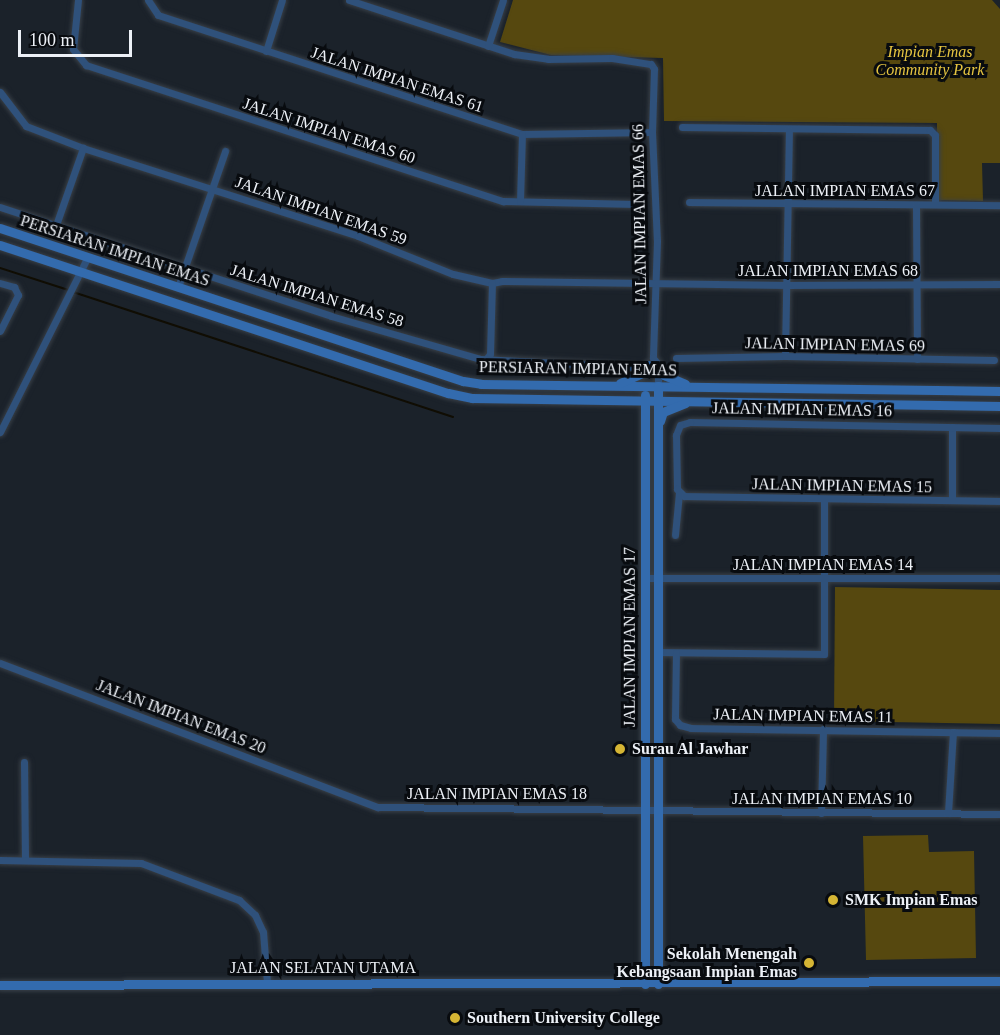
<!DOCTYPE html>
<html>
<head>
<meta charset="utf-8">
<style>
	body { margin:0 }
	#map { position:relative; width:1000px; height:1035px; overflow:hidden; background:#1b222a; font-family:"Times New Roman",serif }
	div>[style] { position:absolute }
	.green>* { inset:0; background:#56480f }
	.stream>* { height:2px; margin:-1px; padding:0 1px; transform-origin:1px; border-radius:1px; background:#100d03 }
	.roads { filter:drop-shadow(0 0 2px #383f47) drop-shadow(0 0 2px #383f47) }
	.street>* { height:7px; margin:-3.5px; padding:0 3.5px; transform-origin:3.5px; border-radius:3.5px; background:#2f517b }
	.secondary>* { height:9px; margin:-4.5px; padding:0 4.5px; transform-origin:4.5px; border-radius:4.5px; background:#336bae }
	.dots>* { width:16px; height:16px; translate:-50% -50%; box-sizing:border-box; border:3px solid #080b0f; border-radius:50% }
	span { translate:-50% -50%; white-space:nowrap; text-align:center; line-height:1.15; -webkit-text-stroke:6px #080b0f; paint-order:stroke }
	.park-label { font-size:16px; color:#e5c440; font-style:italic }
	.street-label { font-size:16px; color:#edf1f7 }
	.poi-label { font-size:16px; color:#edf1f7; font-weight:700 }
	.left { translate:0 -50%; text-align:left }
	.right { translate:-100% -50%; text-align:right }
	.scale { position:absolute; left:18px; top:30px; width:114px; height:27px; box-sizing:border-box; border:3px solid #edf1f7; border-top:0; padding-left:8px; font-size:18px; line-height:21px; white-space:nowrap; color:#edf1f7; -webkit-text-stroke:4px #080b0f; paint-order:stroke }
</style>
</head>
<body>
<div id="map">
	<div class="green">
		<div style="clip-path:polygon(513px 0,992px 0,1000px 9px,1000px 163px,982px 163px,983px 201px,936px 200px,937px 123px,664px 121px,663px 58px,551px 55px,500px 42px)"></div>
		<div style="clip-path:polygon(835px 587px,1000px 590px,1000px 724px,834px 721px)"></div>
		<div style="clip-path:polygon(928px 835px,929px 852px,974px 851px,976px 958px,866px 960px,863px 836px)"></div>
	</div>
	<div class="stream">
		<div style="left:0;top:268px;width:71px;rotate:17.9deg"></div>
		<div style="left:73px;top:292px;width:400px;rotate:18.2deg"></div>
	</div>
	<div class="roads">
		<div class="street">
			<div style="left:78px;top:0;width:49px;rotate:95.8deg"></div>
			<div style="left:73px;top:49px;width:21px;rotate:51deg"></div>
			<div style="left:86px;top:65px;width:439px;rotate:18.1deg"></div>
			<div style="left:503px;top:201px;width:133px;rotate:1.3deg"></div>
			<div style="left:148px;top:0;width:18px;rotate:56deg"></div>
			<div style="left:158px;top:15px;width:383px;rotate:18.1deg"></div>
			<div style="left:522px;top:134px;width:130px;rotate:-0.9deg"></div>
			<div style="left:349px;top:0;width:174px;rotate:18.1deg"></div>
			<div style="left:514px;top:54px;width:34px;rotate:8deg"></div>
			<div style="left:548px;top:59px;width:64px;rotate:-0.9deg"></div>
			<div style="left:612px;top:58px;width:39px;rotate:9deg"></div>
			<div style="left:651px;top:64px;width:6px;rotate:59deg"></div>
			<div style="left:654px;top:69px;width:63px;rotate:91.8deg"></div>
			<div style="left:652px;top:132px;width:109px;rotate:87.4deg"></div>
			<div style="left:657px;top:241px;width:117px;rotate:92deg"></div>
			<div style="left:653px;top:358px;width:8px;rotate:50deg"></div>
			<div style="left:658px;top:364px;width:22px;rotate:90deg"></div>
			<div style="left:488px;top:46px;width:48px;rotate:-71.9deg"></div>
			<div style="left:266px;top:51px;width:53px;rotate:-72.6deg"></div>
			<div style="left:0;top:92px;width:43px;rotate:52.6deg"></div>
			<div style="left:26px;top:126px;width:61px;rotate:21.1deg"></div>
			<div style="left:83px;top:148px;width:289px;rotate:17.7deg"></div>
			<div style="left:358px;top:236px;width:102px;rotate:21.8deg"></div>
			<div style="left:453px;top:274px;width:40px;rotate:13deg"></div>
			<div style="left:492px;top:283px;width:10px;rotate:-11deg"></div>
			<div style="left:502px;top:281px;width:284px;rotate:0.8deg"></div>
			<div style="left:786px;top:285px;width:214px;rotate:-0.3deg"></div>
			<div style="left:682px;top:127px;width:248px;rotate:0.7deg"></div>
			<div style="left:930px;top:130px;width:7px;rotate:45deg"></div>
			<div style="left:935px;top:135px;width:69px;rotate:90deg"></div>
			<div style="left:520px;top:201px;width:67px;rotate:-88.3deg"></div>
			<div style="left:689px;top:202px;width:311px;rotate:0.6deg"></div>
			<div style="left:916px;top:205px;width:154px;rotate:89.6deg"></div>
			<div style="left:0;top:207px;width:348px;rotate:18.2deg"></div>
			<div style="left:331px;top:316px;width:155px;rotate:16.1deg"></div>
			<div style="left:480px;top:359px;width:155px;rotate:3deg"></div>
			<div style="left:56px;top:225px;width:82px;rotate:-70.7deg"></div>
			<div style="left:0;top:283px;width:15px;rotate:16deg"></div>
			<div style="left:14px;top:287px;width:9px;rotate:63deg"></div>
			<div style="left:18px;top:295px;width:40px;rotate:116.6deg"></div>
			<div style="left:178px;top:287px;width:144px;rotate:-70.9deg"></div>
			<div style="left:785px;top:356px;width:227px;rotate:-89deg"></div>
			<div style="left:676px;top:358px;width:109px;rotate:-1.1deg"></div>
			<div style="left:785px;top:356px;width:209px;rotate:1.1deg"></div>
			<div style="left:486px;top:359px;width:6px;rotate:-51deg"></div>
			<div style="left:490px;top:354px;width:71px;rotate:-88.4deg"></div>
			<div style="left:952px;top:427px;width:73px;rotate:90deg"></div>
			<div style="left:1000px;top:428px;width:310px;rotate:-178.9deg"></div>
			<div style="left:690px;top:422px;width:10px;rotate:163deg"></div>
			<div style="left:680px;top:425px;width:11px;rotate:112deg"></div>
			<div style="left:676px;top:435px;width:54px;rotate:88.9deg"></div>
			<div style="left:677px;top:489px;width:10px;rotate:45deg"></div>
			<div style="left:684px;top:496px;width:316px;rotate:0.9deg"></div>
			<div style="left:0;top:432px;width:195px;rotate:-63.4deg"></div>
			<div style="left:675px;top:535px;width:42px;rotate:-84.6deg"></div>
			<div style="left:647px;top:578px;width:353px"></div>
			<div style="left:657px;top:652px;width:167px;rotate:0.7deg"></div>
			<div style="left:824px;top:654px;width:153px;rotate:-90deg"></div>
			<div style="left:676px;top:653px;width:66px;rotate:90.9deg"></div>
			<div style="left:675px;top:719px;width:8px;rotate:50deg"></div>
			<div style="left:680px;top:725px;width:11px;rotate:15deg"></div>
			<div style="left:691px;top:728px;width:309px;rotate:0.9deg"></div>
			<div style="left:0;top:663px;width:404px;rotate:20.9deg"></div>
			<div style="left:378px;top:807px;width:622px;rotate:0.64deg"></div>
			<div style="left:24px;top:762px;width:97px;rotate:89.4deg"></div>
			<div style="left:821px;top:813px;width:84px;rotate:-88.6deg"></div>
			<div style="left:948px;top:813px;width:81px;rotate:-86.5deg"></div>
			<div style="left:0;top:860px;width:141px;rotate:1.2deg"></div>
			<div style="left:141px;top:863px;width:105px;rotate:20.7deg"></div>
			<div style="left:239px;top:900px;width:22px;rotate:43deg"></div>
			<div style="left:255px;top:915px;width:19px;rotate:65deg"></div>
			<div style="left:263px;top:932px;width:51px;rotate:85.5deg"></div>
		</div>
		<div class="secondary">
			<div style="left:0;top:228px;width:488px;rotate:18.3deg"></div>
			<div style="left:463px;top:381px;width:18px;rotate:9deg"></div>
			<div style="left:481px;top:384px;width:519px;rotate:0.77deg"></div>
			<div style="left:0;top:245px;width:472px;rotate:18.3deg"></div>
			<div style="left:448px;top:393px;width:25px;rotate:12deg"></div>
			<div style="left:472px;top:398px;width:528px;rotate:0.87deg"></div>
			<div style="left:657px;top:367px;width:11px;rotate:49deg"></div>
			<div style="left:664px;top:375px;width:23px;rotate:23deg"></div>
			<div style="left:620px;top:383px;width:24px;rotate:-24deg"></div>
			<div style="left:642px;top:373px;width:10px;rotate:-53deg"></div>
			<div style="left:645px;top:395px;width:589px;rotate:90deg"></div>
			<div style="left:660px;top:421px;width:9px;rotate:-72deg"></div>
			<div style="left:663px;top:412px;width:24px;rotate:-22deg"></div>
			<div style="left:658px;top:984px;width:598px;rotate:-90deg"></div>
			<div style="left:0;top:985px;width:1000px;rotate:-0.23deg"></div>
		</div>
	</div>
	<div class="dots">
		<div style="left:620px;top:749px;background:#d5b534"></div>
		<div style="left:833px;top:900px;background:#d5b534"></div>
		<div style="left:809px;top:963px;background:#d5b534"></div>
		<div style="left:455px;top:1018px;background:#d5b534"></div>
	</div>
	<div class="park-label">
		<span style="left:930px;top:61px">Impian Emas<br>Community Park</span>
	</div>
	<div class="street-label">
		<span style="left:397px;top:80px;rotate:18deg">JALAN IMPIAN EMAS 61</span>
		<span style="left:329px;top:131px;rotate:18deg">JALAN IMPIAN EMAS 60</span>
		<span style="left:845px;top:191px">JALAN IMPIAN EMAS 67</span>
		<span style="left:321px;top:211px;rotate:19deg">JALAN IMPIAN EMAS 59</span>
		<span style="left:640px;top:214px;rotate:-91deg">JALAN IMPIAN EMAS 66</span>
		<span style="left:115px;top:251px;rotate:18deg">PERSIARAN IMPIAN EMAS</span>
		<span style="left:828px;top:271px">JALAN IMPIAN EMAS 68</span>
		<span style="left:317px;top:296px;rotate:17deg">JALAN IMPIAN EMAS 58</span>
		<span style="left:835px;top:345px;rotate:1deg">JALAN IMPIAN EMAS 69</span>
		<span style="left:578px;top:369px;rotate:1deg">PERSIARAN IMPIAN EMAS</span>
		<span style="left:802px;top:410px;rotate:1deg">JALAN IMPIAN EMAS 16</span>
		<span style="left:842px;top:486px;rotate:1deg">JALAN IMPIAN EMAS 15</span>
		<span style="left:823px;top:565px">JALAN IMPIAN EMAS 14</span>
		<span style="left:630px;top:637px;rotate:-90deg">JALAN IMPIAN EMAS 17</span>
		<span style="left:803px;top:716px;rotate:1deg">JALAN IMPIAN EMAS 11</span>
		<span style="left:181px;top:717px;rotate:21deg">JALAN IMPIAN EMAS 20</span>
		<span style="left:497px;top:794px">JALAN IMPIAN EMAS 18</span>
		<span style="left:822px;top:799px">JALAN IMPIAN EMAS 10</span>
		<span style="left:323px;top:968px">JALAN SELATAN UTAMA</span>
	</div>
	<div class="poi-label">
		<span class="left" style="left:632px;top:749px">Surau Al Jawhar</span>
		<span class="left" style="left:845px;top:900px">SMK Impian Emas</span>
		<span class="right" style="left:797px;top:963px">Sekolah Menengah<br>Kebangsaan Impian Emas</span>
		<span class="left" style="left:467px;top:1018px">Southern University College</span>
	</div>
	<div class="scale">100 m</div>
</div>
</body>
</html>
